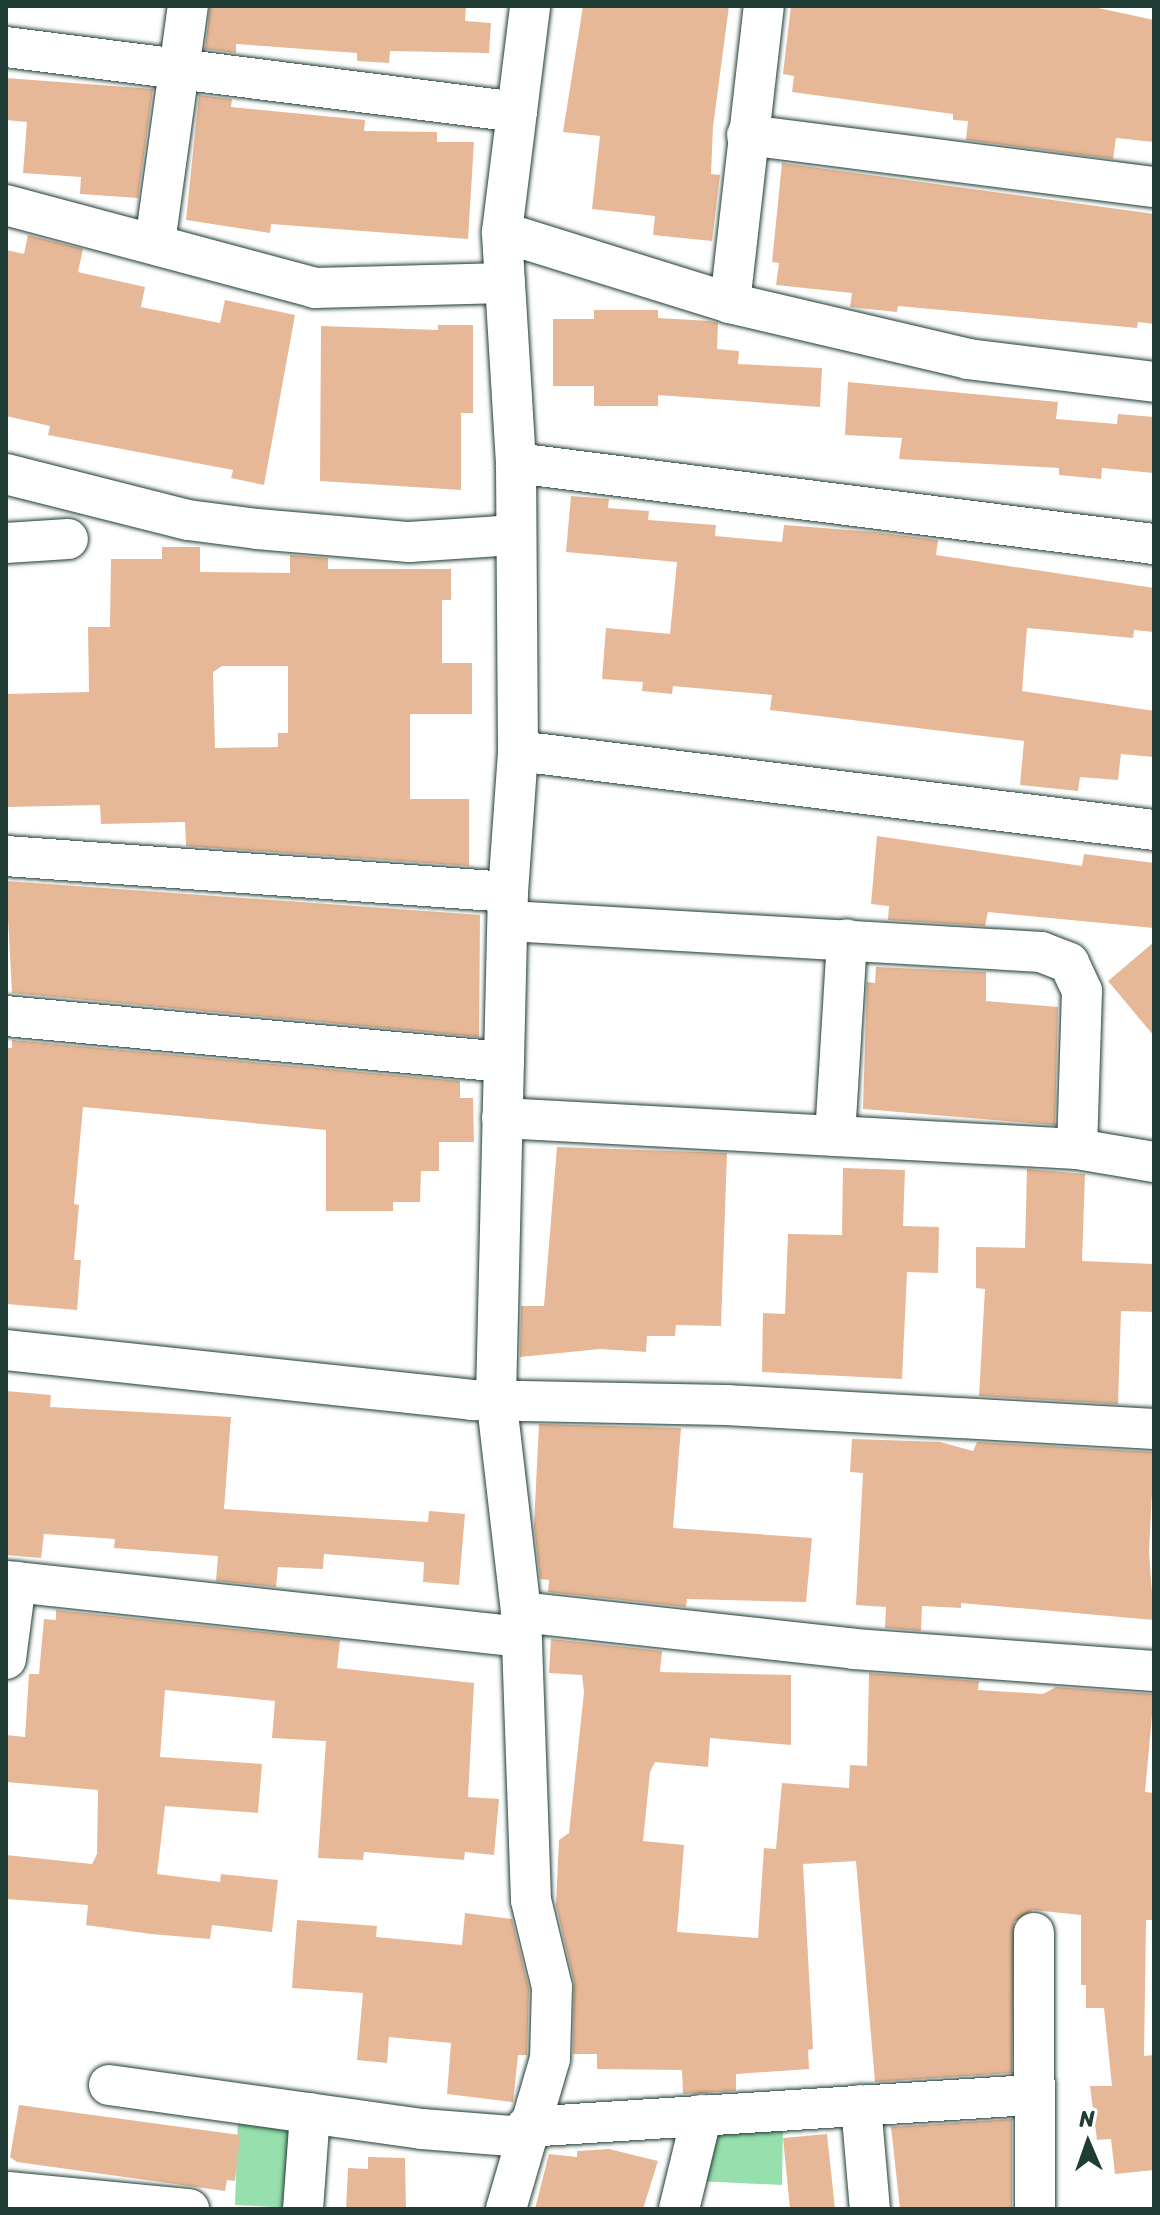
<!DOCTYPE html>
<html>
<head>
<meta charset="utf-8">
<style>
	body { margin:0 }
	#map { position:relative; width:1160px; height:2215px; overflow:hidden; background:#fff; font-family:Sriracha,sans-serif }
	div>[style] { position:absolute }
	.green>* { inset:0; background:#97dfad }
	.building>* { inset:0; background:#e7b897 }
	.roads { filter:drop-shadow(0 0 2px #1f3d34) drop-shadow(0 0 2px #1f3d34) }
	.street>* { height:40px; margin:-20px; padding:0 20px; transform-origin:20px; border-radius:20px; background:#fff }
	span { translate:-50% -50%; white-space:nowrap; text-align:center; line-height:1.15; -webkit-text-stroke:8px #fff; paint-order:stroke }
	.frame { position:absolute; inset:0; border:8px solid #1f3d34; pointer-events:none }
	.north { position:absolute; left:1048px; top:2103px; width:80px; height:80px; -webkit-text-stroke:6px #fff; paint-order:stroke; rotate:358deg; font-size:22px; font-weight:700; line-height:32px; text-align:center; color:#1f3d34 }
	.north::after { content:''; display:block; margin:auto; width:28px; height:36px; background:#1f3d34; clip-path:polygon(50% 0,100% 100%,50% 72%,0 100%) }
</style>
</head>
<body>
<div id="map">
	<div class="green">
		<div style="clip-path:polygon(238px 2119px,303px 2129px,295px 2208px,235px 2205px)"></div>
		<div style="clip-path:polygon(783px 2124px,782px 2185px,698px 2181px,720px 2130px)"></div>
	</div>
	<div class="building">
		<div style="clip-path:polygon(210px 6px,466px 6px,465px 21px,491px 23px,489px 53px,390px 51px,389px 63px,357px 61px,357px 53px,236px 44px,236px 53px,205px 49px)"></div>
		<div style="clip-path:polygon(583px 6px,729px 6px,713px 127px,711px 174px,720px 175px,712px 241px,653px 235px,655px 216px,592px 209px,600px 136px,563px 132px)"></div>
		<div style="clip-path:polygon(791px 6px,1089px 6px,1154px 20px,1154px 142px,1116px 138px,1113px 159px,966px 140px,968px 121px,953px 120px,953px 114px,792px 92px,794px 76px,783px 74px)"></div>
		<div style="clip-path:polygon(6px 78px,153px 89px,138px 198px,80px 194px,81px 177px,23px 173px,27px 122px,6px 120px)"></div>
		<div style="clip-path:polygon(199px 95px,232px 99px,231px 107px,365px 120px,364px 131px,437px 132px,437px 142px,474px 142px,468px 239px,271px 224px,270px 233px,186px 220px)"></div>
		<div style="clip-path:polygon(782px 163px,1154px 214px,1154px 324px,1138px 322px,1137px 328px,898px 306px,897px 312px,850px 307px,852px 293px,776px 285px,779px 263px,772px 262px)"></div>
		<div style="clip-path:polygon(28px 235px,83px 249px,78px 272px,145px 287px,141px 307px,220px 323px,225px 300px,295px 315px,264px 485px,231px 478px,233px 470px,48px 435px,50px 426px,6px 416px,6px 250px,24px 254px)"></div>
		<div style="clip-path:polygon(594px 310px,658px 310px,658px 318px,709px 321px,718px 323px,717px 349px,739px 351px,738px 364px,822px 368px,820px 407px,658px 395px,658px 406px,594px 406px,594px 386px,553px 386px,553px 319px,594px 319px)"></div>
		<div style="clip-path:polygon(438px 325px,473px 325px,473px 413px,461px 413px,461px 490px,320px 481px,321px 326px,438px 330px)"></div>
		<div style="clip-path:polygon(848px 382px,1058px 402px,1056px 419px,1117px 424px,1118px 414px,1154px 417px,1154px 473px,1102px 468px,1101px 479px,1059px 475px,1059px 468px,899px 459px,902px 438px,845px 435px)"></div>
		<div style="clip-path:polygon(571px 496px,609px 499px,608px 508px,649px 511px,648px 520px,716px 525px,715px 536px,782px 542px,784px 525px,874px 532px,938px 540px,936px 555px,1154px 588px,1154px 632px,1134px 630px,1133px 638px,1027px 628px,1022px 691px,1154px 711px,1154px 757px,1121px 754px,1118px 780px,1080px 777px,1078px 791px,1020px 785px,1024px 741px,770px 710px,772px 695px,673px 686px,672px 694px,642px 691px,643px 682px,602px 679px,606px 628px,670px 634px,677px 562px,566px 552px)"></div>
		<div style="clip-path:polygon(evenodd,162px 547px,200px 547px,200px 572px,290px 573px,290px 555px,328px 558px,328px 569px,451px 569px,451px 600px,442px 600px,442px 663px,472px 663px,472px 714px,410px 714px,410px 799px,469px 799px,469px 866px,186px 846px,185px 822px,101px 824px,100px 805px,6px 807px,6px 694px,89px 692px,88px 627px,110px 627px,111px 559px,162px 559px,162px 547px,222px 666px,288px 666px,288px 733px,278px 733px,278px 747px,215px 748px,213px 672px,222px 666px)"></div>
		<div style="clip-path:polygon(877px 836px,1082px 866px,1084px 854px,1154px 863px,1154px 928px,988px 912px,985px 926px,888px 920px,889px 906px,871px 904px)"></div>
		<div style="clip-path:polygon(6px 881px,480px 915px,479px 1037px,12px 993px)"></div>
		<div style="clip-path:polygon(1154px 942px,1154px 1036px,1108px 981px)"></div>
		<div style="clip-path:polygon(876px 967px,986px 972px,986px 1001px,1058px 1007px,1055px 1125px,863px 1109px,867px 982px,875px 983px)"></div>
		<div style="clip-path:polygon(12px 1040px,460px 1081px,460px 1098px,473px 1098px,474px 1142px,439px 1142px,439px 1171px,421px 1171px,420px 1202px,393px 1202px,393px 1211px,326px 1211px,326px 1130px,83px 1107px,74px 1204px,79px 1205px,74px 1260px,81px 1260px,77px 1310px,6px 1304px,6px 1048px,12px 1048px)"></div>
		<div style="clip-path:polygon(557px 1147px,727px 1153px,721px 1326px,676px 1325px,675px 1336px,647px 1336px,646px 1352px,600px 1349px,520px 1357px,521px 1306px,544px 1306px)"></div>
		<div style="clip-path:polygon(843px 1168px,905px 1170px,903px 1226px,939px 1227px,938px 1273px,907px 1272px,902px 1379px,762px 1372px,763px 1313px,785px 1314px,788px 1234px,842px 1235px)"></div>
		<div style="clip-path:polygon(1027px 1169px,1085px 1174px,1082px 1261px,1154px 1264px,1154px 1312px,1121px 1311px,1118px 1404px,979px 1396px,985px 1289px,976px 1288px,976px 1247px,1025px 1248px)"></div>
		<div style="clip-path:polygon(6px 1391px,51px 1395px,50px 1407px,231px 1417px,224px 1509px,428px 1522px,429px 1511px,465px 1514px,459px 1585px,423px 1582px,424px 1562px,324px 1554px,323px 1569px,278px 1567px,276px 1587px,216px 1581px,218px 1556px,114px 1548px,115px 1539px,44px 1534px,41px 1558px,6px 1555px)"></div>
		<div style="clip-path:polygon(539px 1424px,681px 1428px,673px 1528px,812px 1538px,806px 1602px,687px 1599px,686px 1607px,548px 1592px,549px 1580px,540px 1579px,534px 1526px)"></div>
		<div style="clip-path:polygon(852px 1439px,940px 1442px,973px 1451px,977px 1442px,1154px 1452px,1149px 1552px,1154px 1620px,961px 1603px,961px 1608px,922px 1606px,921px 1631px,885px 1628px,886px 1607px,856px 1605px,863px 1473px,850px 1472px)"></div>
		<div style="clip-path:polygon(56px 1610px,340px 1640px,337px 1668px,474px 1683px,468px 1797px,499px 1799px,494px 1855px,465px 1852px,464px 1860px,364px 1852px,363px 1860px,318px 1858px,326px 1741px,272px 1738px,275px 1701px,165px 1690px,160px 1757px,262px 1764px,258px 1813px,165px 1806px,157px 1874px,220px 1882px,221px 1874px,278px 1880px,272px 1932px,212px 1925px,210px 1939px,151px 1934px,86px 1925px,88px 1905px,6px 1899px,6px 1855px,92px 1864px,97px 1854px,98px 1790px,6px 1782px,6px 1735px,25px 1737px,29px 1674px,39px 1674px,44px 1619px,56px 1620px)"></div>
		<div style="clip-path:polygon(551px 1639px,662px 1651px,660px 1672px,791px 1675px,791px 1745px,710px 1738px,708px 1767px,655px 1762px,650px 1772px,643px 1841px,684px 1845px,677px 1932px,758px 1938px,764px 1848px,776px 1849px,782px 1783px,849px 1788px,850px 1765px,867px 1766px,869px 1673px,979px 1681px,978px 1690px,1043px 1694px,1056px 1687px,1154px 1694px,1145px 1792px,1154px 1793px,1154px 1920px,1146px 1920px,1144px 2056px,1154px 2055px,1154px 2170px,1115px 2174px,1111px 2139px,1097px 2140px,1090px 2086px,1112px 2086px,1104px 2008px,1086px 2008px,1086px 1985px,1081px 1985px,1081px 1915px,1033px 1910px,1014px 1922px,1012px 2073px,875px 2082px,856px 1861px,803px 1864px,813px 2049px,808px 2050px,809px 2069px,736px 2074px,736px 2091px,683px 2094px,682px 2070px,597px 2069px,597px 2054px,573px 2054px,574px 1982px,556px 1905px,559px 1840px,569px 1833px,584px 1692px,582px 1675px,549px 1673px)"></div>
		<div style="clip-path:polygon(465px 1913px,512px 1919px,529px 1989px,527px 2055px,518px 2055px,513px 2102px,447px 2094px,451px 2043px,389px 2037px,387px 2063px,357px 2060px,363px 1993px,292px 1988px,297px 1920px,377px 1926px,376px 1937px,462px 1945px)"></div>
		<div style="clip-path:polygon(19px 2105px,240px 2135px,235px 2181px,227px 2180px,225px 2191px,17px 2162px,10px 2157px)"></div>
		<div style="clip-path:polygon(1012px 2119px,1012px 2209px,900px 2209px,891px 2127px)"></div>
		<div style="clip-path:polygon(827px 2134px,835px 2209px,790px 2209px,783px 2138px)"></div>
		<div style="clip-path:polygon(609px 2149px,658px 2161px,643px 2209px,535px 2209px,549px 2154px,577px 2157px,577px 2151px)"></div>
		<div style="clip-path:polygon(368px 2157px,405px 2158px,406px 2209px,346px 2209px,348px 2168px,368px 2169px)"></div>
	</div>
	<div class="roads">
		<div class="street">
			<div style="left:6px;top:47px;width:515px;rotate:7.25deg"></div>
			<div style="left:747px;top:135px;width:410px;rotate:7.3deg"></div>
			<div style="left:6px;top:205px;width:320px;rotate:15deg"></div>
			<div style="left:315px;top:288px;width:190px;rotate:-1.5deg"></div>
			<div style="left:502px;top:232px;width:239px;rotate:17.3deg"></div>
			<div style="left:730px;top:303px;width:244px;rotate:13.2deg"></div>
			<div style="left:968px;top:359px;width:187px;rotate:7deg"></div>
			<div style="left:155px;top:243px;width:239px;rotate:-82.1deg"></div>
			<div style="left:730px;top:303px;width:299px;rotate:-83.5deg"></div>
			<div style="left:516px;top:463px;width:643px;rotate:7.24deg"></div>
			<div style="left:6px;top:474px;width:188px;rotate:14.2deg"></div>
			<div style="left:188px;top:520px;width:70px;rotate:7.4deg"></div>
			<div style="left:257px;top:529px;width:153px;rotate:4.9deg"></div>
			<div style="left:409px;top:542px;width:105px;rotate:-3.8deg"></div>
			<div style="left:6px;top:543px;width:62px;rotate:-3.7deg"></div>
			<div style="left:518px;top:751px;width:641px;rotate:7.08deg"></div>
			<div style="left:6px;top:856px;width:503px;rotate:4.1deg"></div>
			<div style="left:509px;top:921px;width:533px;rotate:3.33deg"></div>
			<div style="left:1041px;top:952px;width:30px;rotate:21deg"></div>
			<div style="left:1069px;top:963px;width:31px;rotate:65deg"></div>
			<div style="left:1082px;top:991px;width:158px;rotate:91.8deg"></div>
			<div style="left:6px;top:1016px;width:500px;rotate:5.28deg"></div>
			<div style="left:502px;top:1118px;width:576px;rotate:3.09deg"></div>
			<div style="left:1077px;top:1149px;width:78px;rotate:9.6deg"></div>
			<div style="left:835px;top:1136px;width:197px;rotate:-86.5deg"></div>
			<div style="left:6px;top:1350px;width:468px;rotate:6.1deg"></div>
			<div style="left:471px;top:1400px;width:255px;rotate:1.1deg"></div>
			<div style="left:726px;top:1405px;width:429px;rotate:3.2deg"></div>
			<div style="left:6px;top:1581px;width:518px;rotate:6.21deg"></div>
			<div style="left:521px;top:1612px;width:335px;rotate:6.3deg"></div>
			<div style="left:854px;top:1649px;width:301px;rotate:4.2deg"></div>
			<div style="left:6px;top:1659px;width:78px;rotate:-82.6deg"></div>
			<div style="left:1034px;top:1933px;width:276px;rotate:89.8deg"></div>
			<div style="left:109px;top:2085px;width:316px;rotate:8deg"></div>
			<div style="left:422px;top:2129px;width:102px;rotate:4.5deg"></div>
			<div style="left:861px;top:2105px;width:104px;rotate:85.1deg"></div>
			<div style="left:526px;top:2127px;width:506px;rotate:-3.63deg"></div>
			<div style="left:6px;top:2202px;width:10px;rotate:-79deg"></div>
			<div style="left:8px;top:2192px;width:182px;rotate:5.4deg"></div>
			<div style="left:303px;top:2209px;width:96px;rotate:-85.8deg"></div>
			<div style="left:506px;top:2209px;width:156px;rotate:-73.7deg"></div>
			<div style="left:550px;top:2059px;width:72px;rotate:-88.4deg"></div>
			<div style="left:552px;top:1987px;width:89px;rotate:-103.6deg"></div>
			<div style="left:531px;top:1900px;width:288px;rotate:-92deg"></div>
			<div style="left:521px;top:1612px;width:216px;rotate:-96.6deg"></div>
			<div style="left:496px;top:1397px;width:505px;rotate:-88.64deg"></div>
			<div style="left:508px;top:892px;width:141px;rotate:-85.9deg"></div>
			<div style="left:518px;top:751px;width:288px;rotate:-90.4deg"></div>
			<div style="left:516px;top:463px;width:231px;rotate:-93.5deg"></div>
			<div style="left:502px;top:232px;width:228px;rotate:-82.9deg"></div>
			<div style="left:679px;top:2209px;width:97px;rotate:-76.3deg"></div>
		</div>
	</div>
	<div class="frame"></div>
	<div class="north">N</div>
</div>
</body>
</html>
